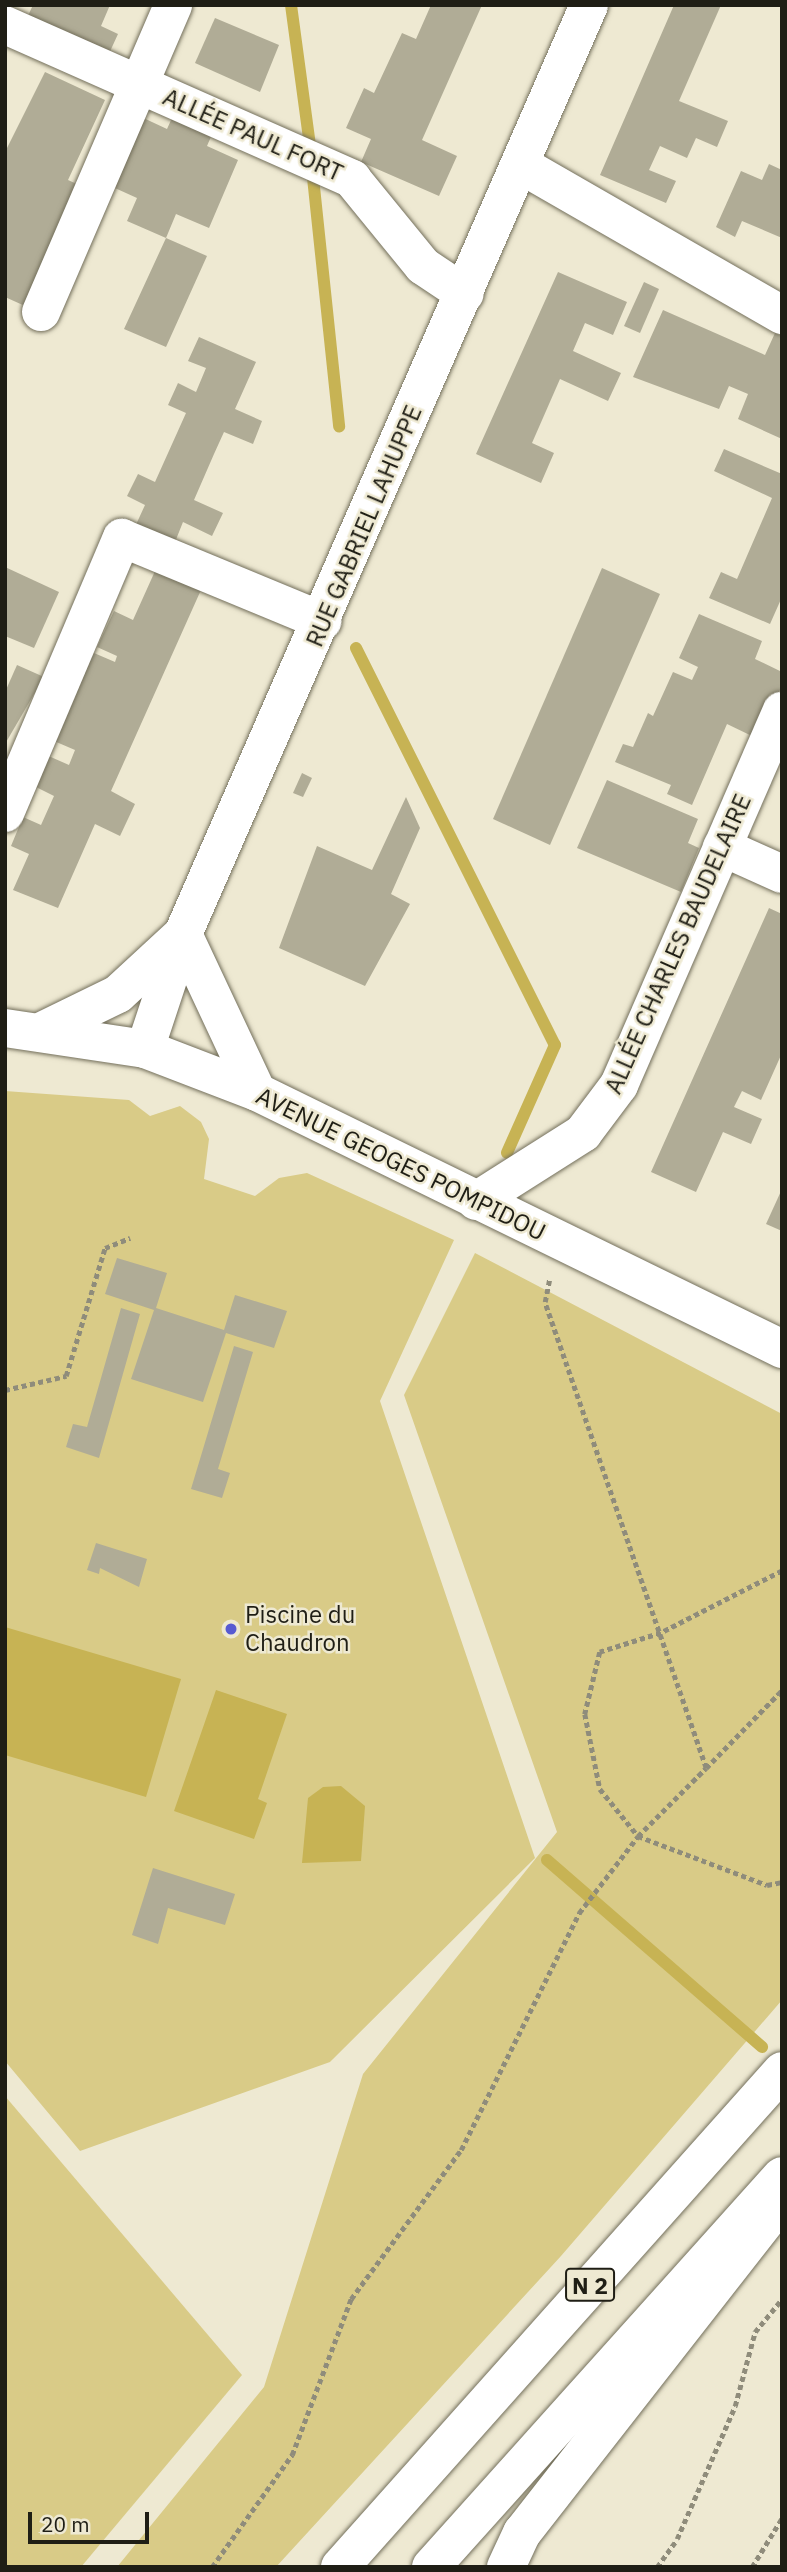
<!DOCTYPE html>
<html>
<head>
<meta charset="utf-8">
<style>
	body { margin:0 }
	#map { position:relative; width:787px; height:2572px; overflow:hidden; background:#eee9d2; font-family:"IBM Plex Sans",sans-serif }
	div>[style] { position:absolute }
	.green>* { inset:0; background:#d9cb87 }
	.water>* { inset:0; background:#c7b354 }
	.stream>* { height:12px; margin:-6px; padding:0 6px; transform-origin:6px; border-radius:6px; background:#c7b354 }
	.building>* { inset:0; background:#b0ac96 }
	.path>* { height:4.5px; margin-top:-2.25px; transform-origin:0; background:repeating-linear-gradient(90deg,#8f8c7b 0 5px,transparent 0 8.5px) }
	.roads { filter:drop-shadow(0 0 2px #736f5b) drop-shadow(0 0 2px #736f5b) }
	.minor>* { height:38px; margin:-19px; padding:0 19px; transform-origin:19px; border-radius:19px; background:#fff }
	.major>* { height:38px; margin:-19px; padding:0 19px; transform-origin:19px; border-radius:19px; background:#fff }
	.highway>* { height:38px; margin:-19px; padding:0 19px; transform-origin:19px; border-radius:19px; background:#fff }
	.dots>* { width:19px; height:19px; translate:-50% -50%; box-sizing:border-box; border:4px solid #eee9d2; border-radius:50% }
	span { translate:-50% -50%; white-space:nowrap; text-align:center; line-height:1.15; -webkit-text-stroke:5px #eee9d2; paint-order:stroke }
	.shield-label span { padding:2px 5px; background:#eee9d2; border:2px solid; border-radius:5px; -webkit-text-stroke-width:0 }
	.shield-label { font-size:23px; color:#1f1e15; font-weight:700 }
	.street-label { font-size:24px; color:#1f1e15 }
	.poi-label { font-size:24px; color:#1f1e15 }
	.left { translate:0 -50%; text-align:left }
	.frame { position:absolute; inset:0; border:7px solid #1f1e15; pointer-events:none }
	.scale { position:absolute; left:28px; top:2512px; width:121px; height:32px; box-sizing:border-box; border:4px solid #1f1e15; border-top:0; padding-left:9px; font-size:21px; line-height:24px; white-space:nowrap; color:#1f1e15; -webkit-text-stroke:5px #eee9d2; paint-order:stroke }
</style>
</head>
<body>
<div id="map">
	<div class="green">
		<div style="clip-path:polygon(5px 1091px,129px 1100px,150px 1116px,180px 1106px,201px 1122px,209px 1139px,204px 1179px,255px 1196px,279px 1178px,307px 1173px,454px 1240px,380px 1401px,535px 1858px,330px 2062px,80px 2151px,5px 2061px)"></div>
		<div style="clip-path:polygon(475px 1253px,782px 1414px,782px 2000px,561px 2256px,276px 2567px,117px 2567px,264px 2387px,363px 2074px,557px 1832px,404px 1395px)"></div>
		<div style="clip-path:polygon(5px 2096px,242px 2375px,81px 2567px,5px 2567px)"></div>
	</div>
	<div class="water">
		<div style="clip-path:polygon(5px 1627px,181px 1679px,146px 1797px,5px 1755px)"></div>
		<div style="clip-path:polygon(216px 1690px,287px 1714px,258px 1799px,267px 1803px,254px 1839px,174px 1811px)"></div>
		<div style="clip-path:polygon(341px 1786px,365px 1806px,361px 1861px,302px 1863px,308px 1798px,323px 1787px)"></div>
	</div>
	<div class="stream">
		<div style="left:291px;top:5px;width:142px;rotate:82.3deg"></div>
		<div style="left:312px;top:168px;width:260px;rotate:84deg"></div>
		<div style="left:356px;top:648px;width:444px;rotate:63.4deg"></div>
		<div style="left:555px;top:1045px;width:118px;rotate:114deg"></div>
		<div style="left:547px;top:1860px;width:285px;rotate:41deg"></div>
	</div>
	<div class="building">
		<div style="clip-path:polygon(33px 5px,110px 5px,101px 26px,118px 34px,107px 58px,26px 20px)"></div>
		<div style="clip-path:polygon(431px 5px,482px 5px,422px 140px,457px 156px,439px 196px,361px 162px,371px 139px,346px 128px,364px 88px,374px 93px,402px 33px,416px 39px)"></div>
		<div style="clip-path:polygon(674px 5px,721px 5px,679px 101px,728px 121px,717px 147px,696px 138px,687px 158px,660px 146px,649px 170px,676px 181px,666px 203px,600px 175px)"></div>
		<div style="clip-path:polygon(215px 18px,279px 45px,260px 92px,195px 63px)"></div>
		<div style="clip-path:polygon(45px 72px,105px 100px,68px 180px,79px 185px,25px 306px,5px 297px,5px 152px)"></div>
		<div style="clip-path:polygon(177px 107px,216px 125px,207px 146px,238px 160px,209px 228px,176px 214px,166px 238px,207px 256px,166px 347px,124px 329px,166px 238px,127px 221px,137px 198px,106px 184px,137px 115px,167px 129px)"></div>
		<div style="clip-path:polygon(769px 164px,782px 170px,782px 238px,742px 221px,735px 237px,716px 227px,741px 171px,762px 180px)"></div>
		<div style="clip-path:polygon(558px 272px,627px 302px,613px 335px,585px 323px,573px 351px,621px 373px,608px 401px,560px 379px,532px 443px,554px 453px,541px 483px,476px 454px)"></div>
		<div style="clip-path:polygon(644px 282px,659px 289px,640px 333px,624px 326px)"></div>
		<div style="clip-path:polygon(663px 310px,765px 355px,775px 333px,782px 336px,782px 439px,738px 419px,748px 394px,729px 386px,719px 409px,633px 377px)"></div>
		<div style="clip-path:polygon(199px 337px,256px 362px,235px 409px,262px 421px,253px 444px,224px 432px,214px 454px,194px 500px,223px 513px,212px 536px,183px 522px,173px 547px,134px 529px,145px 505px,127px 496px,138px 474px,155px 482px,186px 413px,168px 405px,178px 383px,196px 392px,206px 368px,188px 361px)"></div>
		<div style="clip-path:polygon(724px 449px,782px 474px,782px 597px,770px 624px,709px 598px,721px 572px,737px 579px,772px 498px,714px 471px)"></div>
		<div style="clip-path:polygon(160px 560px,205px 581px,111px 791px,135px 804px,120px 836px,95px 824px,58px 908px,13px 890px,29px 854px,11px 846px,23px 817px,41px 825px,54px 796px,30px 784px,44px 754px,69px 765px,75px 750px,54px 741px,94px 653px,115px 662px,117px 656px,97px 647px,114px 611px,133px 620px)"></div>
		<div style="clip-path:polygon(5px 567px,59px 592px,34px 648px,5px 636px)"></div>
		<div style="clip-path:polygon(602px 568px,660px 594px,550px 845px,493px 819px)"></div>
		<div style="clip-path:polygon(699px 614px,762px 641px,755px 659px,782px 672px,782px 685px,777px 697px,770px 694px,754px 737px,727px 724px,692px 805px,667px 794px,671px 785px,615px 762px,623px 744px,633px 747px,648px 713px,653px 716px,673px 672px,692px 680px,698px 667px,679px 658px)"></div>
		<div style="clip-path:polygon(17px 665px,44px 677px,5px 744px,5px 692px)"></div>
		<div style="clip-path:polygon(302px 773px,312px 778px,303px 797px,293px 793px)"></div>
		<div style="clip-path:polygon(607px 780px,698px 819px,688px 843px,699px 848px,681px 892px,577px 848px)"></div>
		<div style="clip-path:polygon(406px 797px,420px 828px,391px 894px,410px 904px,365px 986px,279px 948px,317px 846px,372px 870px)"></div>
		<div style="clip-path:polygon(769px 908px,782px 914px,782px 1053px,761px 1100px,742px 1091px,734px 1107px,762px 1119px,751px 1144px,723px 1132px,696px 1192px,651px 1172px)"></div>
		<div style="clip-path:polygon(782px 1189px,782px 1231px,766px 1224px)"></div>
		<div style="clip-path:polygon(117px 1258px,167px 1273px,156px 1308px,224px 1330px,235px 1295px,287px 1311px,274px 1348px,226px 1333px,203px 1402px,131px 1379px,154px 1310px,105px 1294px)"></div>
		<div style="clip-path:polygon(121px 1308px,140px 1314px,99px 1458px,66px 1447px,73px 1424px,87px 1427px)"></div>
		<div style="clip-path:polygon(234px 1346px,253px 1352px,218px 1469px,230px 1473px,222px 1498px,191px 1489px)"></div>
		<div style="clip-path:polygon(96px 1543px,147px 1559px,139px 1587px,100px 1568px,99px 1574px,87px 1570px)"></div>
		<div style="clip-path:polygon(153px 1868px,235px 1894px,225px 1925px,168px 1908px,158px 1944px,132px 1935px)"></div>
	</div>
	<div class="path">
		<div style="left:5px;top:1390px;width:63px;rotate:-12.9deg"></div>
		<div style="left:66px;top:1376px;width:134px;rotate:-73.1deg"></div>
		<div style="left:105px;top:1248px;width:27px;rotate:-22deg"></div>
		<div style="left:782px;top:1571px;width:136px;rotate:152.9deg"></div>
		<div style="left:661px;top:1633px;width:64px;rotate:162.7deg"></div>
		<div style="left:600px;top:1652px;width:64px;rotate:103.6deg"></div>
		<div style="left:585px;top:1714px;width:76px;rotate:78.7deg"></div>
		<div style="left:600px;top:1789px;width:60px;rotate:51deg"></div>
		<div style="left:638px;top:1836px;width:138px;rotate:20.8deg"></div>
		<div style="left:767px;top:1885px;width:15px;rotate:-11deg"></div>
		<div style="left:706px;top:1768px;width:109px;rotate:-45.7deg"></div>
		<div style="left:212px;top:2567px;width:138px;rotate:-54.5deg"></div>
		<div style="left:292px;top:2455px;width:167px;rotate:-69.3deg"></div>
		<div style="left:351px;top:2299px;width:185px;rotate:-53.6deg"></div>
		<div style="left:461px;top:2150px;width:265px;rotate:-63.5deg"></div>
		<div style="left:579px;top:1913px;width:97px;rotate:-52.5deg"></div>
		<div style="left:638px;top:1836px;width:96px;rotate:-45deg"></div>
		<div style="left:706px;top:1768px;width:493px;rotate:-109.1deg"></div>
		<div style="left:545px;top:1302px;width:25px;rotate:-79deg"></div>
		<div style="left:657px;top:2567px;width:34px;rotate:-54deg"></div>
		<div style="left:677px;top:2539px;width:145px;rotate:-66.4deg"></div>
		<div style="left:735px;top:2406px;width:77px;rotate:-74.9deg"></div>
		<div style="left:755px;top:2332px;width:43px;rotate:-50.7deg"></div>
		<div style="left:752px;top:2567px;width:57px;rotate:-58.5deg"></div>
	</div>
	<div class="roads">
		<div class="minor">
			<div style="left:5px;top:25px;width:380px;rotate:23.9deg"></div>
			<div style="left:352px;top:179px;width:112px;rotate:50.8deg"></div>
			<div style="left:423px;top:266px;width:50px;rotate:33.7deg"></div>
			<div style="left:521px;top:165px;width:301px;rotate:29.9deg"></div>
			<div style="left:41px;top:312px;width:334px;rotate:-66.7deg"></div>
			<div style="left:5px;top:813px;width:299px;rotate:-67deg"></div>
			<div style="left:122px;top:538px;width:217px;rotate:22.5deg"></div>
			<div style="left:722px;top:847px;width:66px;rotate:24.2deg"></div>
			<div style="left:5px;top:1028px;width:142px;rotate:8.5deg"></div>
			<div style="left:145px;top:1049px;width:120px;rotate:21deg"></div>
			<div style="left:257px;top:1092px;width:585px;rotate:26.08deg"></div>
			<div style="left:44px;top:1030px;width:82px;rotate:-25.9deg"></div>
			<div style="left:118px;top:994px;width:88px;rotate:-42.7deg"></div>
			<div style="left:183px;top:934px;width:174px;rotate:64.9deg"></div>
			<div style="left:145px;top:1049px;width:121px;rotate:-71.7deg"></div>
			<div style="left:183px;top:934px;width:1014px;rotate:-66.39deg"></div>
			<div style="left:476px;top:1201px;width:127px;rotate:-32.4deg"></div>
			<div style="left:583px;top:1133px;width:60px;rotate:-53.1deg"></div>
			<div style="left:619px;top:1085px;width:408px;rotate:-66.5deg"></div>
		</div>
		<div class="major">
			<div style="left:340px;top:2567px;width:664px;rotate:-48.29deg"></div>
			<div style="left:506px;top:2567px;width:38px;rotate:-65deg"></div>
			<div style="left:522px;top:2533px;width:422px;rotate:-52deg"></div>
		</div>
		<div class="highway">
			<div style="left:431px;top:2567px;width:525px;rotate:-48.09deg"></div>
		</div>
	</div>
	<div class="dots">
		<div style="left:231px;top:1629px;background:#575ad1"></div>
	</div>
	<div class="shield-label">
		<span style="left:590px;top:2285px">N 2</span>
	</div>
	<div class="street-label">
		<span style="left:253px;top:135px;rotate:24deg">ALLÉE PAUL FORT</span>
		<span style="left:364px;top:526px;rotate:-67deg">RUE GABRIEL LAHUPPE</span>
		<span style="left:678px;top:944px;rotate:-66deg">ALLÉE CHARLES BAUDELAIRE</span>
		<span style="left:401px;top:1164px;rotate:26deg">AVENUE GEOGES POMPIDOU</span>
	</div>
	<div class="poi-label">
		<span class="left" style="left:245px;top:1629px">Piscine du<br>Chaudron</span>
	</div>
	<div class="frame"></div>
	<div class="scale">20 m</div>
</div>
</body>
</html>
